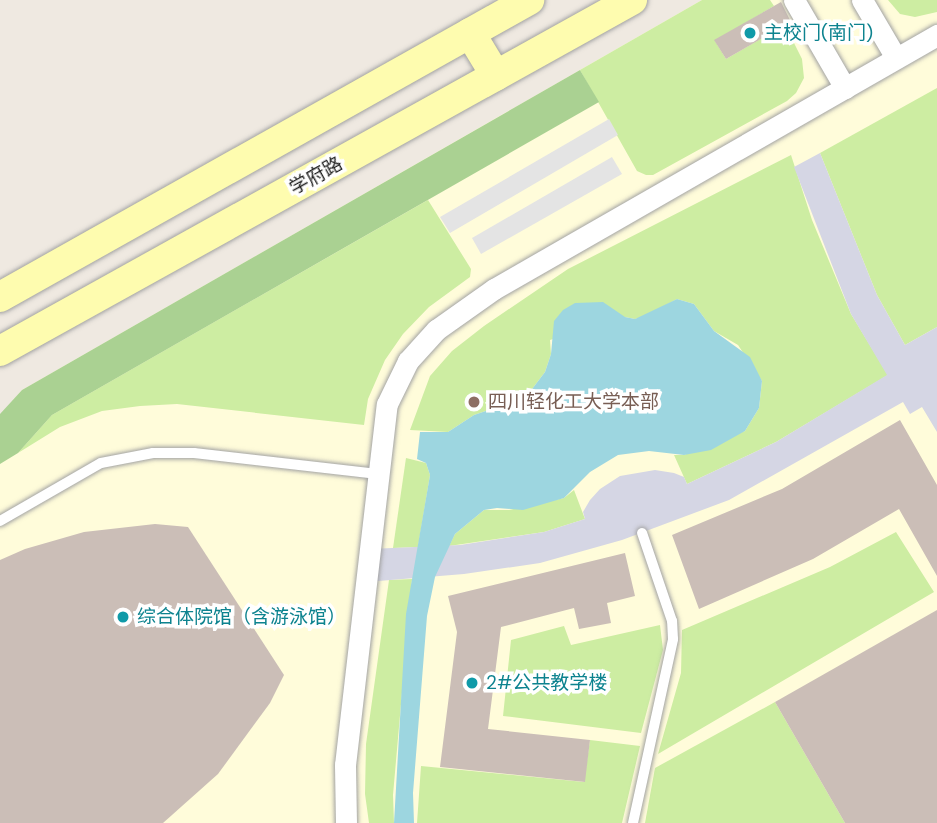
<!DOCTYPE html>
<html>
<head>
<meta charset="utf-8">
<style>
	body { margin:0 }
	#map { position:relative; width:937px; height:823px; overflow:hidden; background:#efe9e1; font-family:"DM Sans","Noto Sans SC",sans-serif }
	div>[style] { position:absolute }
	.education>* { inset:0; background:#fffcda }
	.grass>* { inset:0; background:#cdeda2 }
	.forest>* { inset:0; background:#aad192 }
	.parking>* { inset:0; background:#e4e4e4 }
	.plaza>* { inset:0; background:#d5d6e4 }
	.water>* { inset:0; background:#9dd6e0 }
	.building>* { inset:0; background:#cbbeb7 }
	.roads { filter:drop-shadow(0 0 2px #a3a3a3) drop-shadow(0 0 2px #a3a3a3) }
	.lane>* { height:10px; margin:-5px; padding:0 5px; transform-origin:5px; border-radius:5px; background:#fff }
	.street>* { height:21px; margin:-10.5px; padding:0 10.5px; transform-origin:10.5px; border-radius:10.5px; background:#fff }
	.secondary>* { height:30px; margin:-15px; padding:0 15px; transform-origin:15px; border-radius:15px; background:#fefcaf }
	.dots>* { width:19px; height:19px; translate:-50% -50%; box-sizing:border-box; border:4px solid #fff; border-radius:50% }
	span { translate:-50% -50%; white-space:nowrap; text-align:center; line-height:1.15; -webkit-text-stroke:7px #fff; paint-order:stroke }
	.culture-label { font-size:19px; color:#0d838f }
	.left { translate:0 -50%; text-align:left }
	.street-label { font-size:19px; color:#1c1c1c }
	.education-label { font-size:19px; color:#785e54 }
</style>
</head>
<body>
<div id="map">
	<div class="education">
		<div style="clip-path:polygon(702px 0,937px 0,937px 823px,0 823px,0 415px,22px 390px)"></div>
	</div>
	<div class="grass">
		<div style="clip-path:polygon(702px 0,770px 0,774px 6px,715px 41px,726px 59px,785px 25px,802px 59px,804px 78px,796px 93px,787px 101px,653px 175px,646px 175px,637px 171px,580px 70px)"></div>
		<div style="clip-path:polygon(888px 0,937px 0,937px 12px,915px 17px,900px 14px)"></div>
		<div style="clip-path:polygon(937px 88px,937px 327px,905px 345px,877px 295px,820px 153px)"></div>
		<div style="clip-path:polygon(791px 155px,812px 220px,851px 314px,888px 375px,776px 442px,687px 484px,674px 455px,684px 455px,745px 431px,759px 408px,762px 381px,738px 345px,714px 331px,694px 304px,677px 299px,645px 316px,635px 319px,625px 317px,550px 340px,551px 354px,545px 372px,529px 393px,515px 401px,474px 415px,448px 432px,410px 430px,430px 376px,452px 351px,484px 326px,568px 269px)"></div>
		<div style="clip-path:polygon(428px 200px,471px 269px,470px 277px,429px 307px,403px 334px,385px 360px,368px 399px,364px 425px,177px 404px,140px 406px,102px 411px,60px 427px,18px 453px,52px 415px)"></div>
		<div style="clip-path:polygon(406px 458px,426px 463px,430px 475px,418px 547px,393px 548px)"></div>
		<div style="clip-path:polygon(574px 490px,585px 519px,544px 532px,449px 546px,455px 534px,484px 510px,509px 510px,564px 498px)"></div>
		<div style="clip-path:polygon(896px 532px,934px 592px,658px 754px,681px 673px,682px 630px,830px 567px)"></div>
		<div style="clip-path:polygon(412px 579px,393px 795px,394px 823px,369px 823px,365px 794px,366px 744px,389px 580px)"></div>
		<div style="clip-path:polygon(660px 625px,663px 650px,641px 733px,503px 716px,511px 640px,564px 626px,571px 645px)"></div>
		<div style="clip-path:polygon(775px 702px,845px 823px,645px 823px,655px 768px)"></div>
		<div style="clip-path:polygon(590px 740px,640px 746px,622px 823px,417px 823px,421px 766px,584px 782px)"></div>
	</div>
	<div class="forest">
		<div style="clip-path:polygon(580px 70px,599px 102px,52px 415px,18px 453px,0 464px,0 414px,22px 390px)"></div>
	</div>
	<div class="parking">
		<div style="clip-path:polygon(609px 119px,618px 135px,450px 233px,440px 217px)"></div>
		<div style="clip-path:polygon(612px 157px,622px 174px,481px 254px,472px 238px)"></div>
	</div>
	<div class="plaza">
		<div style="clip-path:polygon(820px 153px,877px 295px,905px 345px,937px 327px,937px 432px,922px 407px,910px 414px,903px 402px,729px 500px,622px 540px,540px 563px,464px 574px,366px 582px,370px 549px,460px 545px,544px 532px,585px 519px,583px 512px,590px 500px,600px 489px,620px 476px,655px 470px,674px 473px,684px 477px,687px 484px,776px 442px,887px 375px,851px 314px,794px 167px)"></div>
	</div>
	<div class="water">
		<div style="clip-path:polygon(677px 299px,694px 304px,714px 331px,750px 357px,762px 381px,759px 408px,745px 431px,711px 450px,684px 455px,649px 451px,618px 455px,590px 472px,564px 498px,523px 510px,497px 508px,484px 510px,455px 534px,435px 577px,427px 616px,413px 793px,414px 823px,394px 823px,406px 614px,430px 475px,426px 463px,417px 459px,420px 432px,448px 432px,474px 415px,515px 401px,529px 393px,545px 372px,551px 354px,554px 321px,563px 310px,575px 303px,603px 302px,625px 317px,635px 319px)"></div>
	</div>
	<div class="building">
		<div style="clip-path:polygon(781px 2px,791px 22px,726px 59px,714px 40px)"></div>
		<div style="clip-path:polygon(900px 420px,937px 485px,937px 576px,899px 509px,813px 559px,699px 609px,672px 535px,782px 489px)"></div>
		<div style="clip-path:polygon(155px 524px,188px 527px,284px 675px,270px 703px,218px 774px,163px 823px,0 823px,0 560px,25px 549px,84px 532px)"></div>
		<div style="clip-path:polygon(625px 553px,635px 596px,607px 603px,611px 623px,579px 629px,574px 608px,501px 627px,488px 729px,590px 740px,585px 782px,440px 767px,457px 632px,448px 596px)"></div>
		<div style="clip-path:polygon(937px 610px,937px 823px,845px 823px,775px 702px)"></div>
	</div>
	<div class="roads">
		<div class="lane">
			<div style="left:0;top:521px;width:116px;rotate:-29.9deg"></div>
			<div style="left:101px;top:463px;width:53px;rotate:-10.9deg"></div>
			<div style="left:153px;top:453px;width:41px"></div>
			<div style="left:194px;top:453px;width:185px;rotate:6.5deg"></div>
			<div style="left:633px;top:823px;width:188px;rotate:-77.7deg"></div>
			<div style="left:673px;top:639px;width:18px;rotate:-93deg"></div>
			<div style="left:672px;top:621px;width:93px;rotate:-108.8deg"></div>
		</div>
		<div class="street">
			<div style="left:794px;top:0;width:102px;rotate:59.9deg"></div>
			<div style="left:862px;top:0;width:67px;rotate:59.6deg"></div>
			<div style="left:346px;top:823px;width:58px;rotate:-91deg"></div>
			<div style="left:345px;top:765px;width:363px;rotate:-83.4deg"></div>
			<div style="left:387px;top:404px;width:48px;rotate:-64deg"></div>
			<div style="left:408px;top:361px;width:42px;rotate:-47.9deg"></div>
			<div style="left:436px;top:330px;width:71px;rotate:-35.3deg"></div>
			<div style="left:494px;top:289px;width:511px;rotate:-29.83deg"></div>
		</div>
		<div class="secondary">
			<div style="left:470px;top:33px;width:50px;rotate:58.8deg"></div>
			<div style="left:0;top:297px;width:607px;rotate:-29.31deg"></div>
			<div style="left:0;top:351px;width:723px;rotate:-29.05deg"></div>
		</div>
	</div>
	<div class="dots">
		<div style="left:750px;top:33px;background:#0f9aa8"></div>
		<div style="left:474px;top:402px;background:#8d6e63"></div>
		<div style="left:123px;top:617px;background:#0f9aa8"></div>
		<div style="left:472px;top:683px;background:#0f9aa8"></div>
	</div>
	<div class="culture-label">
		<span class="left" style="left:764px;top:33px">主校门(南门)</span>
		<span class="left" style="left:137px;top:617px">综合体院馆（含游泳馆）</span>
		<span class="left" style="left:486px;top:683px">2#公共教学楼</span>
	</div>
	<div class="street-label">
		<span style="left:316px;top:176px;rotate:-29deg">学府路</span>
	</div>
	<div class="education-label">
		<span class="left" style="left:488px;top:402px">四川轻化工大学本部</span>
	</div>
</div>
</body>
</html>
